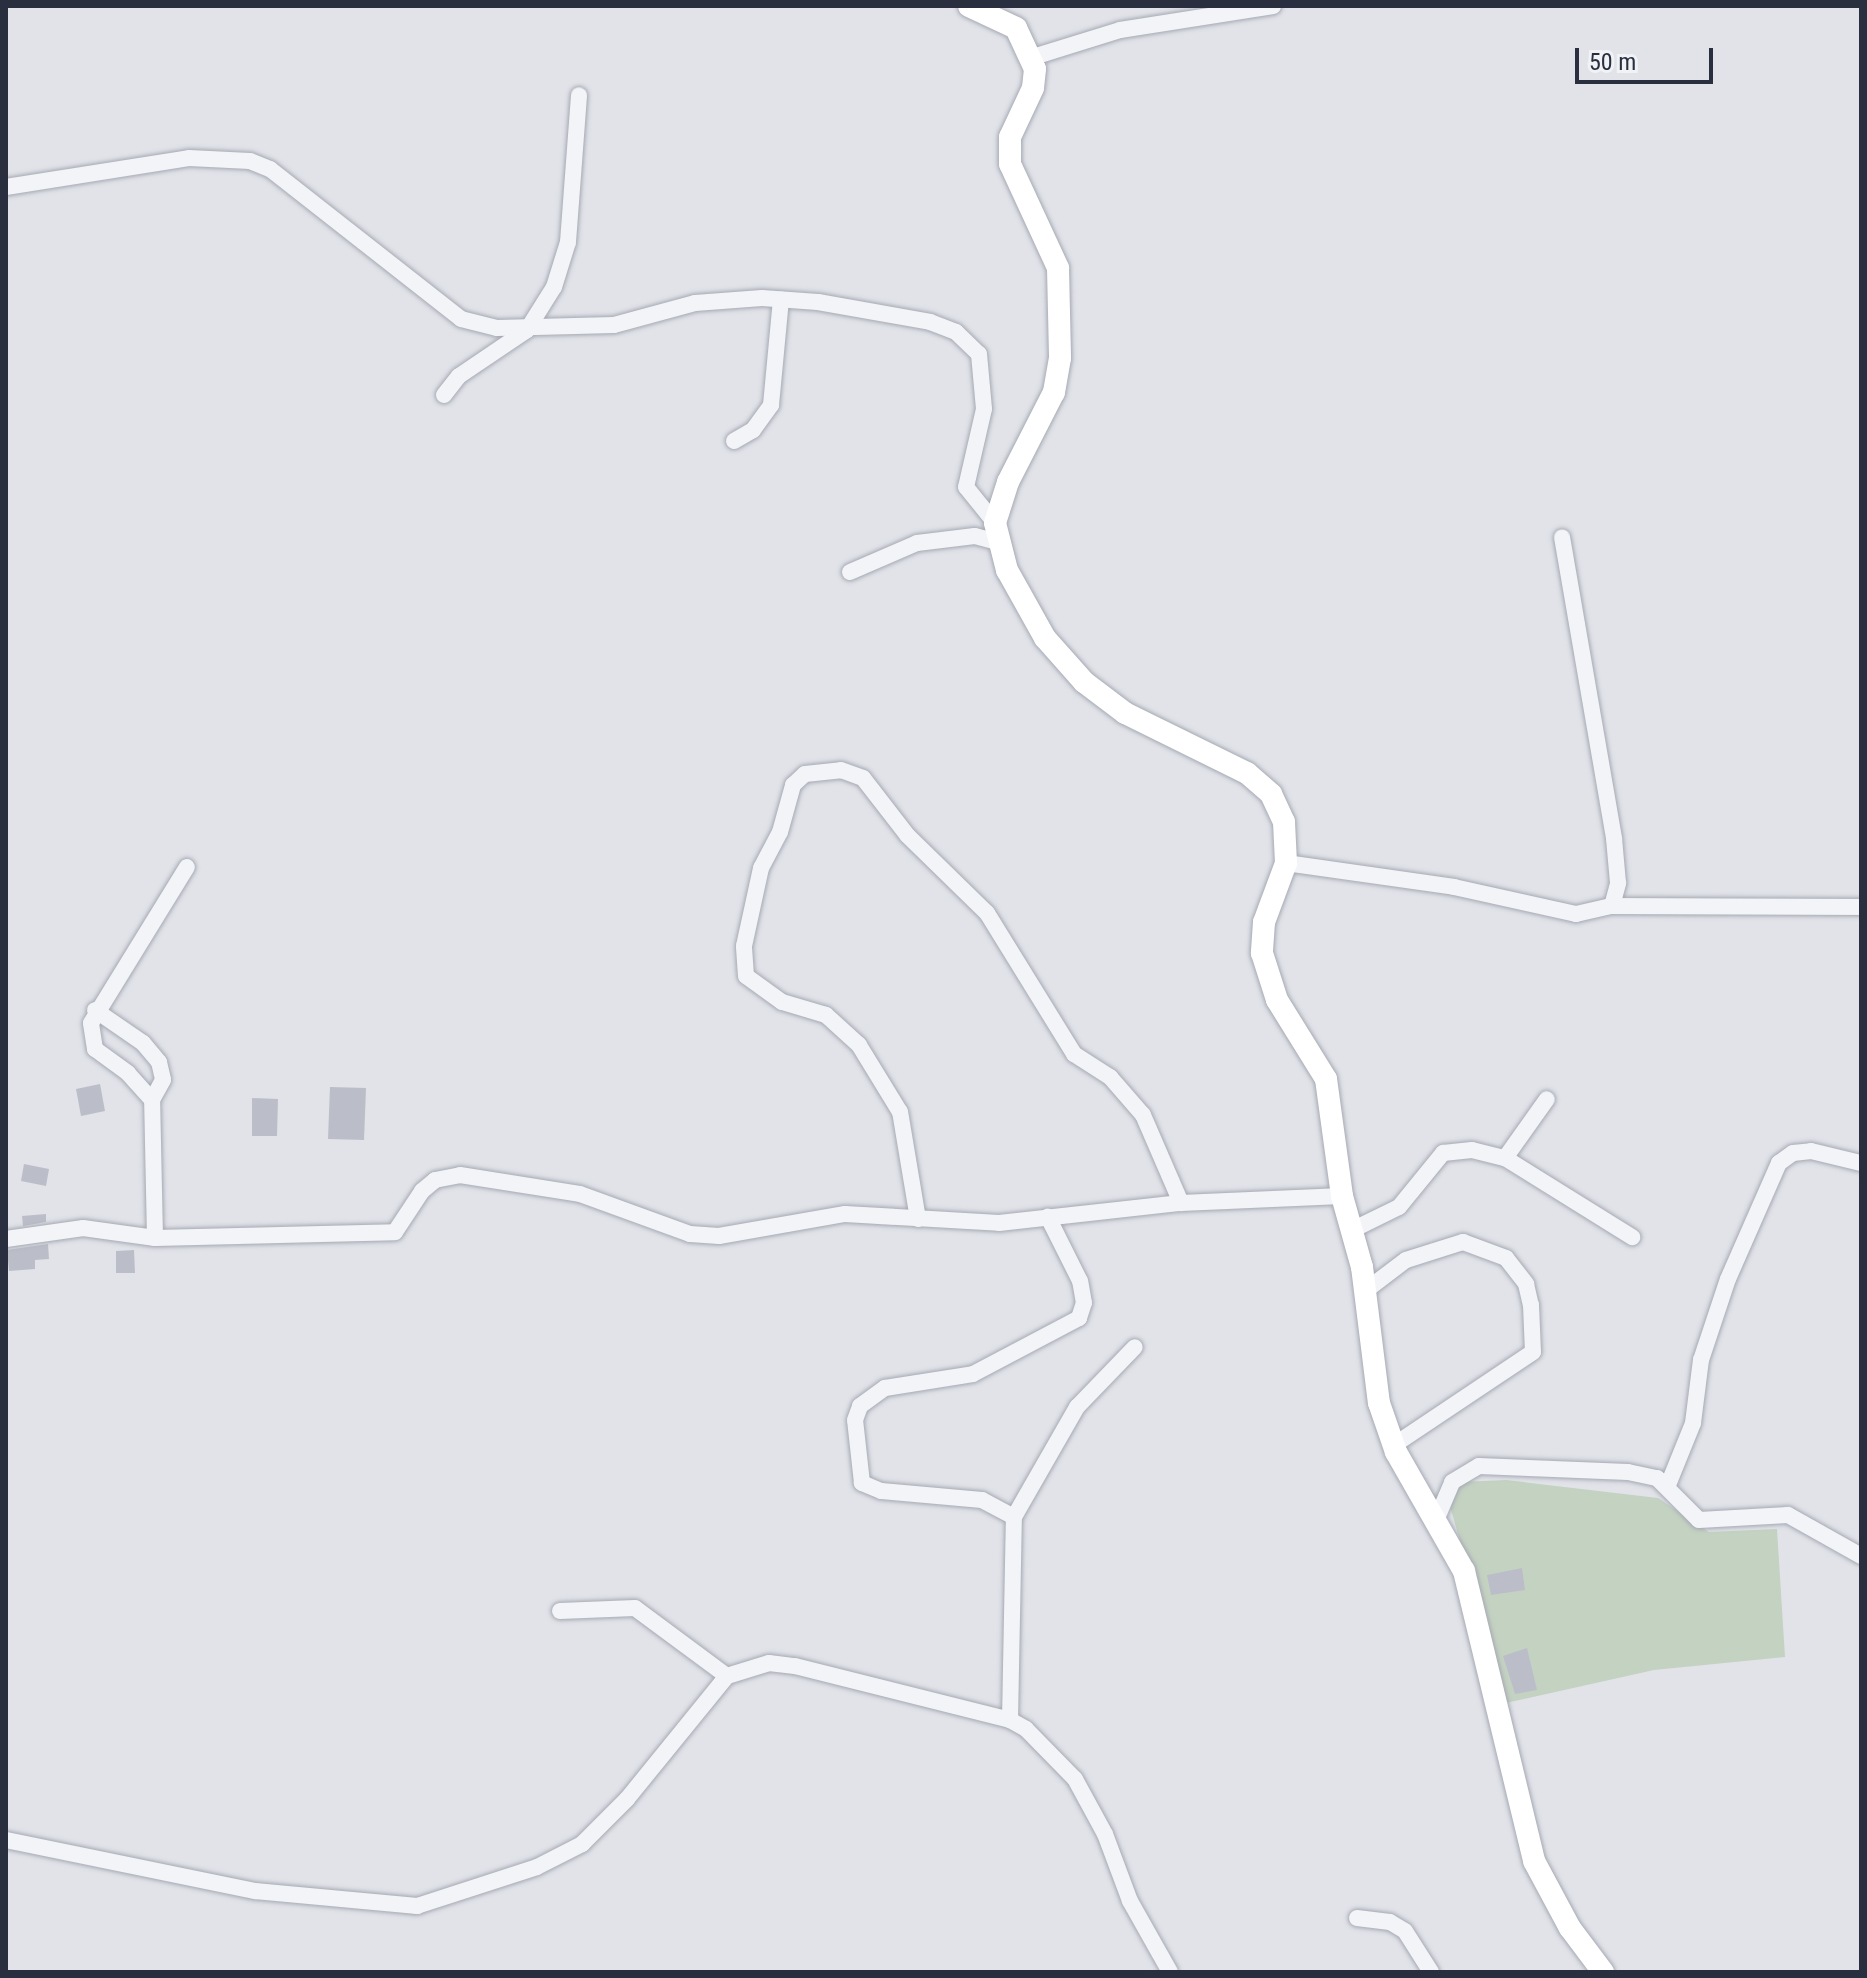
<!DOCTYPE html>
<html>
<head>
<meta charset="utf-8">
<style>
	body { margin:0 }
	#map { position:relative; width:1867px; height:1978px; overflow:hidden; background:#e1e3e9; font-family:"Roboto Condensed",sans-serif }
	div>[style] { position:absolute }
	.green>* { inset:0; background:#c4d2c2 }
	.building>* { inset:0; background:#bbbec8 }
	.roads { filter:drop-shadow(0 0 2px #a6a9b3) drop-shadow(0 0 2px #a6a9b3) }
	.street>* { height:16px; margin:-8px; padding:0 8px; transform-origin:8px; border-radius:8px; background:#f3f4f7 }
	.secondary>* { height:22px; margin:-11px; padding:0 11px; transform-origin:11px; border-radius:11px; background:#fff }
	span { translate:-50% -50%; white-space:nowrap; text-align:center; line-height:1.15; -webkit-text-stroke:7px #f0f2f6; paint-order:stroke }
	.frame { position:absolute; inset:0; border:8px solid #2a2f3f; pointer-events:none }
	.scale { position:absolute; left:1575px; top:48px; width:138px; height:36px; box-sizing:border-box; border:4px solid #2a2f3f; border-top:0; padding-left:10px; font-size:24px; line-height:28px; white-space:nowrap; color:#2a2f3f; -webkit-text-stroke:6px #f0f2f6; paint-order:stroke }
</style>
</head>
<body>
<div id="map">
	<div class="green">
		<div style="clip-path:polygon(1506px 1480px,1658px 1498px,1709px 1532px,1777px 1529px,1785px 1657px,1654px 1670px,1506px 1703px,1450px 1506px,1461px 1482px)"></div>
	</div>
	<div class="building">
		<div style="clip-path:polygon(100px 1084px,105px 1111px,81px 1116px,76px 1089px)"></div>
		<div style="clip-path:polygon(330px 1087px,366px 1088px,364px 1140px,328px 1139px)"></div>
		<div style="clip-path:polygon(252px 1098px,278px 1099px,277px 1136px,252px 1136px)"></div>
		<div style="clip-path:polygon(24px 1164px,49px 1169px,46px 1186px,21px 1181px)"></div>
		<div style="clip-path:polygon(46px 1214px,46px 1222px,23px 1226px,22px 1216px)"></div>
		<div style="clip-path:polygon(48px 1244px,49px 1259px,35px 1260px,35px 1269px,9px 1271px,7px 1250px)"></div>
		<div style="clip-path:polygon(134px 1250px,135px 1273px,116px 1273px,116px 1251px)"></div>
		<div style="clip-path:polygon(1522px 1568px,1525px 1590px,1491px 1595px,1487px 1575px)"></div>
		<div style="clip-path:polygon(1527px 1648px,1537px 1690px,1515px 1694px,1503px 1656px)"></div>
	</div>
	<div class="roads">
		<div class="street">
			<div style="left:1030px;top:58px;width:94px;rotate:-17.3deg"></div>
			<div style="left:1120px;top:30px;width:155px;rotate:-8.9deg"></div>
			<div style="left:6px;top:187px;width:185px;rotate:-9deg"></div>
			<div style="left:189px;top:158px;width:61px;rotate:2.8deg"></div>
			<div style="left:250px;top:161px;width:22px;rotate:22deg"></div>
			<div style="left:270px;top:169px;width:243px;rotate:38.1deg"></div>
			<div style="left:461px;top:319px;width:37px;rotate:14deg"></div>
			<div style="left:497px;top:328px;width:117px;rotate:-1.5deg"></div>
			<div style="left:614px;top:325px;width:84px;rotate:-15.2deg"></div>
			<div style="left:695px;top:303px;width:67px;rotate:-4.3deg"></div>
			<div style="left:762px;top:298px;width:56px;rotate:4.1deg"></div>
			<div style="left:818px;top:302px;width:114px;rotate:10.1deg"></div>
			<div style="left:930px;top:322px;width:28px;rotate:21deg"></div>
			<div style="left:956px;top:332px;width:32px;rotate:44deg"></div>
			<div style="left:979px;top:354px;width:55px;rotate:84.8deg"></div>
			<div style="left:984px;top:409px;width:80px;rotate:103deg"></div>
			<div style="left:966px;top:487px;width:46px;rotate:51.1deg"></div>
			<div style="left:444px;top:395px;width:24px;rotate:-52deg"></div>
			<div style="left:459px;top:376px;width:82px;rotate:-34.1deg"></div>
			<div style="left:527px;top:330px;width:51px;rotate:-57.9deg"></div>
			<div style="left:554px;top:287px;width:47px;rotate:-72.7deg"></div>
			<div style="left:568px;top:242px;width:147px;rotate:-85.7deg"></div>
			<div style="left:734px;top:441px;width:22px;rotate:-30deg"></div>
			<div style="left:753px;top:430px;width:31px;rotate:-54deg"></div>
			<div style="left:771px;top:405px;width:106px;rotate:-84.6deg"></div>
			<div style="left:850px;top:572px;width:73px;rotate:-23.4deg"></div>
			<div style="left:917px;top:543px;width:58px;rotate:-6.9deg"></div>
			<div style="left:975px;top:536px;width:24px;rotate:15deg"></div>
			<div style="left:1286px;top:863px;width:170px;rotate:8.1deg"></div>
			<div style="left:1454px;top:887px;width:125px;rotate:12.5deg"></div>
			<div style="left:1576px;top:914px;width:37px;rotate:-13deg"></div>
			<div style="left:1612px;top:906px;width:24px;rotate:-75deg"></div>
			<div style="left:1618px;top:883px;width:45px;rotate:-95.1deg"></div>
			<div style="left:1614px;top:838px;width:305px;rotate:-99.8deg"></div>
			<div style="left:1612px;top:906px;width:249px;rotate:0.2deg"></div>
			<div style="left:95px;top:1010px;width:58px;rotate:34.5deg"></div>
			<div style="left:143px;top:1043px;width:25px;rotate:50deg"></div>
			<div style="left:159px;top:1062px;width:18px;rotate:77deg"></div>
			<div style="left:163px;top:1080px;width:23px;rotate:119deg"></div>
			<div style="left:1505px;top:1158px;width:72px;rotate:-54.6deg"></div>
			<div style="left:918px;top:1219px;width:109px;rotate:-99.5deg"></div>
			<div style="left:900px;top:1112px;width:79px;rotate:-121.5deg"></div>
			<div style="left:859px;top:1045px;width:45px;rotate:-137.7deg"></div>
			<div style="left:826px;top:1015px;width:46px;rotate:-163.5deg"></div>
			<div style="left:782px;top:1002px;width:44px;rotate:-144.2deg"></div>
			<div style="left:746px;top:976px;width:30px;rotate:-94deg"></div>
			<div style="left:744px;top:946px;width:80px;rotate:-77.7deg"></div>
			<div style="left:761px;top:868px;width:41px;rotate:-62.2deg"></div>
			<div style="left:780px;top:832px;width:49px;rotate:-74.5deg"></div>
			<div style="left:793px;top:785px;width:16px;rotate:-43deg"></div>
			<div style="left:805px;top:774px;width:36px;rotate:-6deg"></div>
			<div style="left:841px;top:770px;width:23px;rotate:20deg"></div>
			<div style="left:863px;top:778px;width:72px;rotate:52.3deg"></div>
			<div style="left:907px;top:835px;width:112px;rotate:44.3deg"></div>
			<div style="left:987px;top:913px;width:166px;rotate:58.3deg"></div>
			<div style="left:1074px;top:1054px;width:43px;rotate:32.6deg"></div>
			<div style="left:1110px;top:1077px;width:50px;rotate:49deg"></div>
			<div style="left:1143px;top:1115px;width:96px;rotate:66.6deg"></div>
			<div style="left:1352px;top:1230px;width:52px;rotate:-26.1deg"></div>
			<div style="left:1399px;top:1207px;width:70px;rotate:-50.8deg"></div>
			<div style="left:1443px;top:1153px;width:29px;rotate:-6deg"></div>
			<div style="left:1472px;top:1150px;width:34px;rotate:14deg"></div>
			<div style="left:1505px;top:1158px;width:150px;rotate:31.9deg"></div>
			<div style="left:155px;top:1238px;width:138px;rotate:-91.2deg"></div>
			<div style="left:152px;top:1100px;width:36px;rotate:-132deg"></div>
			<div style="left:128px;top:1073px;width:41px;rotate:-144deg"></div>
			<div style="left:95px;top:1049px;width:26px;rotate:-99deg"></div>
			<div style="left:91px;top:1023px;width:183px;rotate:-58.4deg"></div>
			<div style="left:6px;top:1239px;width:78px;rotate:-8.1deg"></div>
			<div style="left:83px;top:1228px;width:73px;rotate:7.9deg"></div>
			<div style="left:155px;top:1238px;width:240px;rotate:-1.4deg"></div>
			<div style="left:395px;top:1232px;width:49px;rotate:-56.6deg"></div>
			<div style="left:422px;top:1191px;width:17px;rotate:-40deg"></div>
			<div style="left:435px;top:1180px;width:25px;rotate:-11deg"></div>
			<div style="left:460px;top:1175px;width:121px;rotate:9deg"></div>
			<div style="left:580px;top:1194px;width:117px;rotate:20deg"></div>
			<div style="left:690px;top:1234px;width:29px;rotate:4deg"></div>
			<div style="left:719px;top:1236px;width:128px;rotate:-9.9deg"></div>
			<div style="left:845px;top:1214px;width:154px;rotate:3.3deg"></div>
			<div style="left:999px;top:1223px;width:183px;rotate:-6.3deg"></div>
			<div style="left:1181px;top:1203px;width:161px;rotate:-2.5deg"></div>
			<div style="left:1365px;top:1291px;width:51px;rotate:-37.1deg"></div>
			<div style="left:1406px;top:1260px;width:60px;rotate:-17.5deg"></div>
			<div style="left:1463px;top:1242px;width:46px;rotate:20.4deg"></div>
			<div style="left:1506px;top:1258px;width:33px;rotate:52deg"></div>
			<div style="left:1526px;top:1284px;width:22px;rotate:77deg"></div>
			<div style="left:1531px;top:1305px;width:47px;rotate:87.6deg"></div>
			<div style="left:1533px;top:1352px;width:167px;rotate:146.2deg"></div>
			<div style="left:1668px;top:1485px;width:67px;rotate:-68deg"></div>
			<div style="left:1693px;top:1423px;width:64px;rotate:-82.8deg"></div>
			<div style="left:1701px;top:1360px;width:85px;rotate:-71.6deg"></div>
			<div style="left:1728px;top:1279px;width:127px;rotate:-66.3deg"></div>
			<div style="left:1779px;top:1163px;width:17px;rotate:-36deg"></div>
			<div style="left:1793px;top:1153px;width:18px;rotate:-6deg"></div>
			<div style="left:1811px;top:1151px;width:51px;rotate:13.5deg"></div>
			<div style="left:1014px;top:1517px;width:36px;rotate:-152deg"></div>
			<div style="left:982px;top:1500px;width:101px;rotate:-174.9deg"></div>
			<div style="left:881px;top:1491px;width:21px;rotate:-157deg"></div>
			<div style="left:862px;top:1483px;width:63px;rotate:-96.3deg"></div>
			<div style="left:855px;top:1420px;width:15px;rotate:-70deg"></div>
			<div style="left:860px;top:1406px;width:31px;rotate:-36deg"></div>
			<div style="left:885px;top:1388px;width:89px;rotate:-9deg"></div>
			<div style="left:973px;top:1374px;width:120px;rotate:-27.8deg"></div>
			<div style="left:1079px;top:1318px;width:16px;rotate:-72deg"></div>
			<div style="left:1084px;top:1303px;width:22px;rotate:-100deg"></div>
			<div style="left:1080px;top:1281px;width:72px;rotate:-116.6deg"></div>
			<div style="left:1437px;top:1518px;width:39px;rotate:-67deg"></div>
			<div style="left:1452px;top:1482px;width:31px;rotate:-31deg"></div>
			<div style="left:1479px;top:1466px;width:149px;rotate:2.3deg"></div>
			<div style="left:1628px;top:1472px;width:30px;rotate:12deg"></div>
			<div style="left:1657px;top:1478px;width:59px;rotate:45deg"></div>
			<div style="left:1699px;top:1520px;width:89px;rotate:-3.2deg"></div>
			<div style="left:1788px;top:1515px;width:84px;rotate:29.3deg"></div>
			<div style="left:560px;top:1611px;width:75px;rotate:-2.3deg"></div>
			<div style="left:635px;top:1608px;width:114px;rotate:36.5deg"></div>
			<div style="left:1010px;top:1720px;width:203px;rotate:-88.9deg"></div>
			<div style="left:1014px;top:1517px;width:127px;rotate:-60.2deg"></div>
			<div style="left:1077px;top:1407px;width:83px;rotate:-46deg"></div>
			<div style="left:6px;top:1840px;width:254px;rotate:11.6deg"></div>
			<div style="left:255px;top:1891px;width:163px;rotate:5.3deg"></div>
			<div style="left:417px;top:1906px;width:126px;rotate:-18deg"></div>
			<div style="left:537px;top:1867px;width:51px;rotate:-27.1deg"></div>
			<div style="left:582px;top:1844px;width:64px;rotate:-45deg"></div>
			<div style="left:627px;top:1799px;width:159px;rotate:-50.9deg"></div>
			<div style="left:727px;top:1676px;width:44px;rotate:-17.2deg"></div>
			<div style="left:769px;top:1663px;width:26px;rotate:7deg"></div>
			<div style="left:795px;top:1666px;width:222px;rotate:14.1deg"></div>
			<div style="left:1010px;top:1720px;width:18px;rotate:29deg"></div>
			<div style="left:1026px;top:1729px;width:70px;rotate:45.6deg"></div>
			<div style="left:1075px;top:1779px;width:63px;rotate:61.4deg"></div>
			<div style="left:1105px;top:1834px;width:72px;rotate:69.5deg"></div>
			<div style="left:1130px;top:1901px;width:81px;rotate:60.6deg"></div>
			<div style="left:1357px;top:1918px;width:33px;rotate:7deg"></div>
			<div style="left:1390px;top:1922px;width:17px;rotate:31deg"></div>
			<div style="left:1405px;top:1931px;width:49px;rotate:57.6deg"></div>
		</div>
		<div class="secondary">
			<div style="left:969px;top:6px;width:52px;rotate:25.1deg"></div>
			<div style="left:1016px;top:28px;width:45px;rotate:65.1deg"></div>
			<div style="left:1035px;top:69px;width:19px;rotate:96deg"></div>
			<div style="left:1033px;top:88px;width:54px;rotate:115.1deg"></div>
			<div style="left:1010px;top:137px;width:27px;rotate:90deg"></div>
			<div style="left:1010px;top:164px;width:115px;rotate:65.2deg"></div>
			<div style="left:1058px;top:268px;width:90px;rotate:88.7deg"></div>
			<div style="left:1060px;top:358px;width:35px;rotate:100deg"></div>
			<div style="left:1054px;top:392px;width:101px;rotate:117.1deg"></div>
			<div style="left:1008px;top:482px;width:43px;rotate:107.6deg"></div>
			<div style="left:995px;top:523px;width:49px;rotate:75.7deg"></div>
			<div style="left:1007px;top:570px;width:78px;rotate:60.8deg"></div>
			<div style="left:1045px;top:638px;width:59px;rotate:48.4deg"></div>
			<div style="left:1084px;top:682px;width:51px;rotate:37.1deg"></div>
			<div style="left:1125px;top:713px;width:136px;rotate:26.2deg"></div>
			<div style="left:1247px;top:773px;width:32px;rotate:41deg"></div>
			<div style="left:1271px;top:794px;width:31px;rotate:65deg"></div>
			<div style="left:1284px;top:822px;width:41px;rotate:87.2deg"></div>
			<div style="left:1286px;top:863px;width:63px;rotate:110.4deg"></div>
			<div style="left:1264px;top:922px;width:31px;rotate:94deg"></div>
			<div style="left:1262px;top:953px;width:49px;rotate:72.3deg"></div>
			<div style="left:1277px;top:1000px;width:93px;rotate:58.2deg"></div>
			<div style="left:1326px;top:1079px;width:118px;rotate:82.2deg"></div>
			<div style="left:1342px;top:1196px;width:74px;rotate:74.3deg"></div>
			<div style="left:1362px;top:1267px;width:137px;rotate:82.9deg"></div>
			<div style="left:1379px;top:1403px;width:52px;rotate:70.9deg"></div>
			<div style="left:1396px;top:1452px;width:137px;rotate:60.3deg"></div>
			<div style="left:1464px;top:1571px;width:298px;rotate:76.4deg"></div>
			<div style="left:1534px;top:1861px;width:76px;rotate:61.8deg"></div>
			<div style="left:1570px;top:1928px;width:55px;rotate:53.1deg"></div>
		</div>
	</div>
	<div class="frame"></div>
	<div class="scale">50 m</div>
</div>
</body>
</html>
